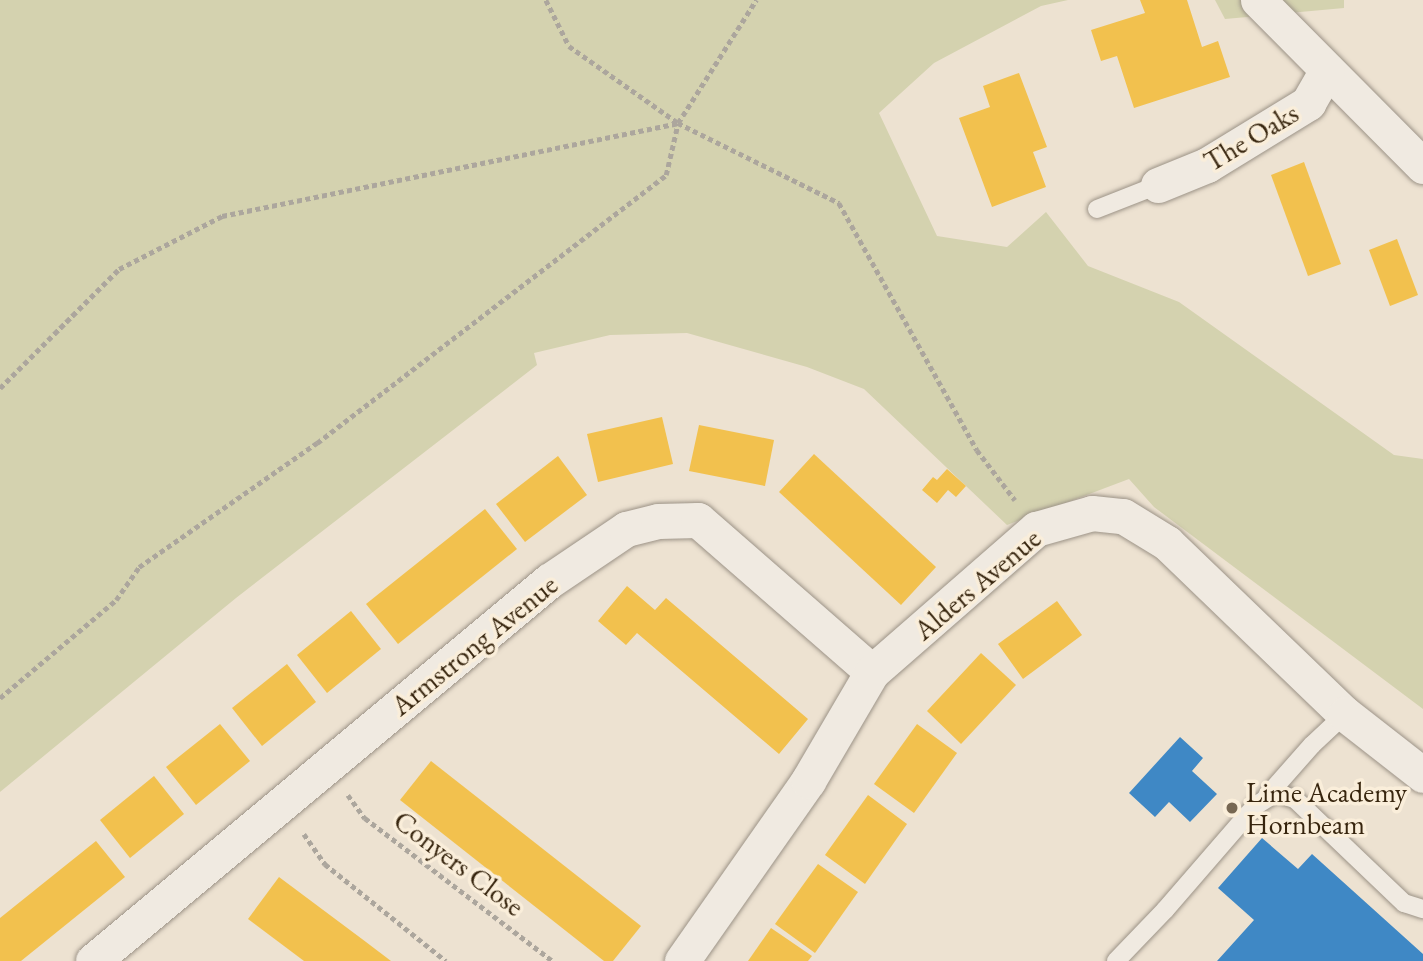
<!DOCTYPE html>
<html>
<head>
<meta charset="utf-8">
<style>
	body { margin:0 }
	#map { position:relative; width:1423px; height:961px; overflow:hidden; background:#ede2d1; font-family:"EB Garamond",serif }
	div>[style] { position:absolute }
	.green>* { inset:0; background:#d4d2af }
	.homes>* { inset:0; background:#f2c14e }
	.schools>* { inset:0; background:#3f88c5 }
	.path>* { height:4.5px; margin-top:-2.25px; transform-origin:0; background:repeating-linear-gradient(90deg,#aca69d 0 5px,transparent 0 8.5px) }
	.roads { filter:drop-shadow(0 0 2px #9c9387) drop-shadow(0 0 2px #9c9387) }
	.lane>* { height:18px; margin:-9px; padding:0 9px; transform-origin:9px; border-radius:9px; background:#f0eae1 }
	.street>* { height:35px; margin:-17.5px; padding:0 17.5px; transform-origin:17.5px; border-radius:17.5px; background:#f0eae1 }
	.dots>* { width:19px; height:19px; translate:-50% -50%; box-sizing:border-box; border:4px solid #faeeda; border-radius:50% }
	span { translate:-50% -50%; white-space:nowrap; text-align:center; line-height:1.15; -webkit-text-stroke:7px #faeeda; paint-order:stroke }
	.street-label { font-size:28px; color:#37250e }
	.poi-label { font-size:28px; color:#37250e }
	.left { translate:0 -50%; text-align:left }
</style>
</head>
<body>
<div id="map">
	<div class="green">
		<div style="clip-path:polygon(0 0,1068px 0,1041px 6px,934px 63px,879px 113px,937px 236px,1007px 247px,1046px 212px,1088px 266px,1179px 302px,1394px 455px,1423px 459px,1423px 709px,1154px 507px,1129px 479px,1007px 525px,864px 389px,807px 367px,687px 333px,610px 335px,534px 353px,537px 365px,236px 598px,0 792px)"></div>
		<div style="clip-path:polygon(1215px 0,1344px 0,1344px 8px,1225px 19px)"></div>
	</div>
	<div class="homes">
		<div style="clip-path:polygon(1140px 0,1187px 0,1202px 47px,1218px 41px,1230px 77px,1134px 108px,1117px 56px,1101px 61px,1091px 30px,1145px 13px)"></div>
		<div style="clip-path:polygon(1019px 73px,1047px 147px,1033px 152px,1046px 187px,992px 207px,959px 118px,990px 107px,983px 86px)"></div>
		<div style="clip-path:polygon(1304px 162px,1341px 264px,1308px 276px,1271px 175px)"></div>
		<div style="clip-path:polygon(1397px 239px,1418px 295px,1390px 306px,1369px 250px)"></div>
		<div style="clip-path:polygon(662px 417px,673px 464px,598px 482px,587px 434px)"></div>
		<div style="clip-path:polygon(699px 425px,774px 440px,765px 486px,689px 471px)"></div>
		<div style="clip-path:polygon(814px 454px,936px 567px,901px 605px,779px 492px)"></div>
		<div style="clip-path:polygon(558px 456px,587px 495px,525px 542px,496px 504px)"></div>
		<div style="clip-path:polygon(947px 469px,966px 486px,956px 497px,948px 490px,937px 503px,922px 490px,933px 477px,937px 480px)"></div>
		<div style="clip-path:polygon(485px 509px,517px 549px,398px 644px,366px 604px)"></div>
		<div style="clip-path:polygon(627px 586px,655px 610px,666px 598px,808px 719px,779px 754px,637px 633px,626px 645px,598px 621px)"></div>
		<div style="clip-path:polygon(1057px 601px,1082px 635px,1023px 679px,998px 644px)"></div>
		<div style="clip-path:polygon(351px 611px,381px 649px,327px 693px,297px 655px)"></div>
		<div style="clip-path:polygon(981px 653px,1016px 685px,961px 744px,927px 711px)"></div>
		<div style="clip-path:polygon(287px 664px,316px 702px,262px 746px,232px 708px)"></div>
		<div style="clip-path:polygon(220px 724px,250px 761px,196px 805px,166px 767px)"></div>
		<div style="clip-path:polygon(917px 724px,957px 753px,914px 813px,874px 784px)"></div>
		<div style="clip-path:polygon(431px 761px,641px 926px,613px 961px,604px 961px,400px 800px)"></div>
		<div style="clip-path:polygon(154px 776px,184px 814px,130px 858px,100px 820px)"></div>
		<div style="clip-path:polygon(868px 795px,907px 824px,865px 884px,825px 855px)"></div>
		<div style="clip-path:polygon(96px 841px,125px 877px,21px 961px,0 961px,0 918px)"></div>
		<div style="clip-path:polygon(818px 864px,858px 892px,815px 953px,775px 924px)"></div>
		<div style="clip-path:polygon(279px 877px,366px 942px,391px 961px,304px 961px,248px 919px)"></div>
		<div style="clip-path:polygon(771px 928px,812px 956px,808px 961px,748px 961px)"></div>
	</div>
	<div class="schools">
		<div style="clip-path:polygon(1180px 737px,1203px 758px,1192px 771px,1217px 794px,1190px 822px,1169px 802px,1155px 817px,1129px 793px)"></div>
		<div style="clip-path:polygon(1262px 838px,1298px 869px,1312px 854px,1423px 954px,1423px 961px,1217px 961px,1254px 920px,1218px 888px)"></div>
	</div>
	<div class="path">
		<div style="left:546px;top:0;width:51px;rotate:63.4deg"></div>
		<div style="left:569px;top:46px;width:133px;rotate:35.2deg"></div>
		<div style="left:678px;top:123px;width:180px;rotate:26.4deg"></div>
		<div style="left:839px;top:203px;width:283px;rotate:60.8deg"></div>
		<div style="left:977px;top:450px;width:63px;rotate:52.8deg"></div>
		<div style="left:0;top:388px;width:168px;rotate:-45deg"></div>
		<div style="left:119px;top:269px;width:116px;rotate:-27.2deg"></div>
		<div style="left:222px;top:216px;width:465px;rotate:-11.5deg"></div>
		<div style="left:678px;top:123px;width:146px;rotate:-57.6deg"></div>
		<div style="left:0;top:698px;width:152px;rotate:-40.2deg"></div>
		<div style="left:116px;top:600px;width:40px;rotate:-55.1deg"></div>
		<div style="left:139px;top:567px;width:217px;rotate:-34.9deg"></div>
		<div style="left:317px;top:443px;width:440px;rotate:-37.5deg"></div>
		<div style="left:666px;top:175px;width:53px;rotate:-77deg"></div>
		<div style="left:348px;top:795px;width:29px;rotate:54deg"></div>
		<div style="left:365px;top:818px;width:236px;rotate:37.3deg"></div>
		<div style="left:304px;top:834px;width:37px;rotate:55deg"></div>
		<div style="left:325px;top:864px;width:155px;rotate:38.7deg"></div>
	</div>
	<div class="roads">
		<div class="lane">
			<div style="left:1097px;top:209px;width:66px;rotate:-21.5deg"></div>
			<div style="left:1267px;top:796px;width:68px;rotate:-48.6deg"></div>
			<div style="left:1312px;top:745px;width:45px;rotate:-43.2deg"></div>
			<div style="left:1116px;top:961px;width:71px;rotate:-46.1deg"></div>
			<div style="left:1165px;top:910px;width:138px;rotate:-49.1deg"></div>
			<div style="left:1255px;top:806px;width:25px;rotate:-32deg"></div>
			<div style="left:1276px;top:793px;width:20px;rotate:18deg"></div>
			<div style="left:1295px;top:799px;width:151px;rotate:43.7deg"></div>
			<div style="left:1404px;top:903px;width:20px;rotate:18deg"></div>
		</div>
		<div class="street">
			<div style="left:1258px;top:0;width:234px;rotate:45.2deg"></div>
			<div style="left:1158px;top:185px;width:53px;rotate:-22.2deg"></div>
			<div style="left:1207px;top:165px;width:119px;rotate:-31.5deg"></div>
			<div style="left:1308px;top:103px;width:38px;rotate:-60deg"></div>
			<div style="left:93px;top:961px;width:594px;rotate:-39.81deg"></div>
			<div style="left:549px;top:581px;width:93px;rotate:-34deg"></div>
			<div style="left:626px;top:529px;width:33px;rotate:-14deg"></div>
			<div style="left:658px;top:521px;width:40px;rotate:-1.4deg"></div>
			<div style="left:698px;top:520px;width:231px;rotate:41.1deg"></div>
			<div style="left:682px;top:961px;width:220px;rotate:-55deg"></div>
			<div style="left:808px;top:781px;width:126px;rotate:-59.6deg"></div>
			<div style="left:872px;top:672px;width:218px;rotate:-41.1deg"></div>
			<div style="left:1036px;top:529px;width:58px;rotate:-15.9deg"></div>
			<div style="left:1092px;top:513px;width:31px;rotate:6deg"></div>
			<div style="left:1123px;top:516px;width:52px;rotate:31.5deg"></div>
			<div style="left:1167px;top:543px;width:247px;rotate:43.9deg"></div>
			<div style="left:1345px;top:714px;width:99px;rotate:38deg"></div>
		</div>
	</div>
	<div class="dots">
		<div style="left:1232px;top:808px;background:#776752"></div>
	</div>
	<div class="street-label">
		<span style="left:1251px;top:137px;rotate:-31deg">The Oaks</span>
		<span style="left:977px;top:584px;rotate:-40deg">Alders Avenue</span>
		<span style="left:474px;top:645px;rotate:-39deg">Armstrong Avenue</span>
		<span style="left:459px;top:863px;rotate:37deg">Conyers Close</span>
	</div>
	<div class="poi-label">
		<span class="left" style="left:1246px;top:808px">Lime Academy<br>Hornbeam</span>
	</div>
</div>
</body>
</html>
